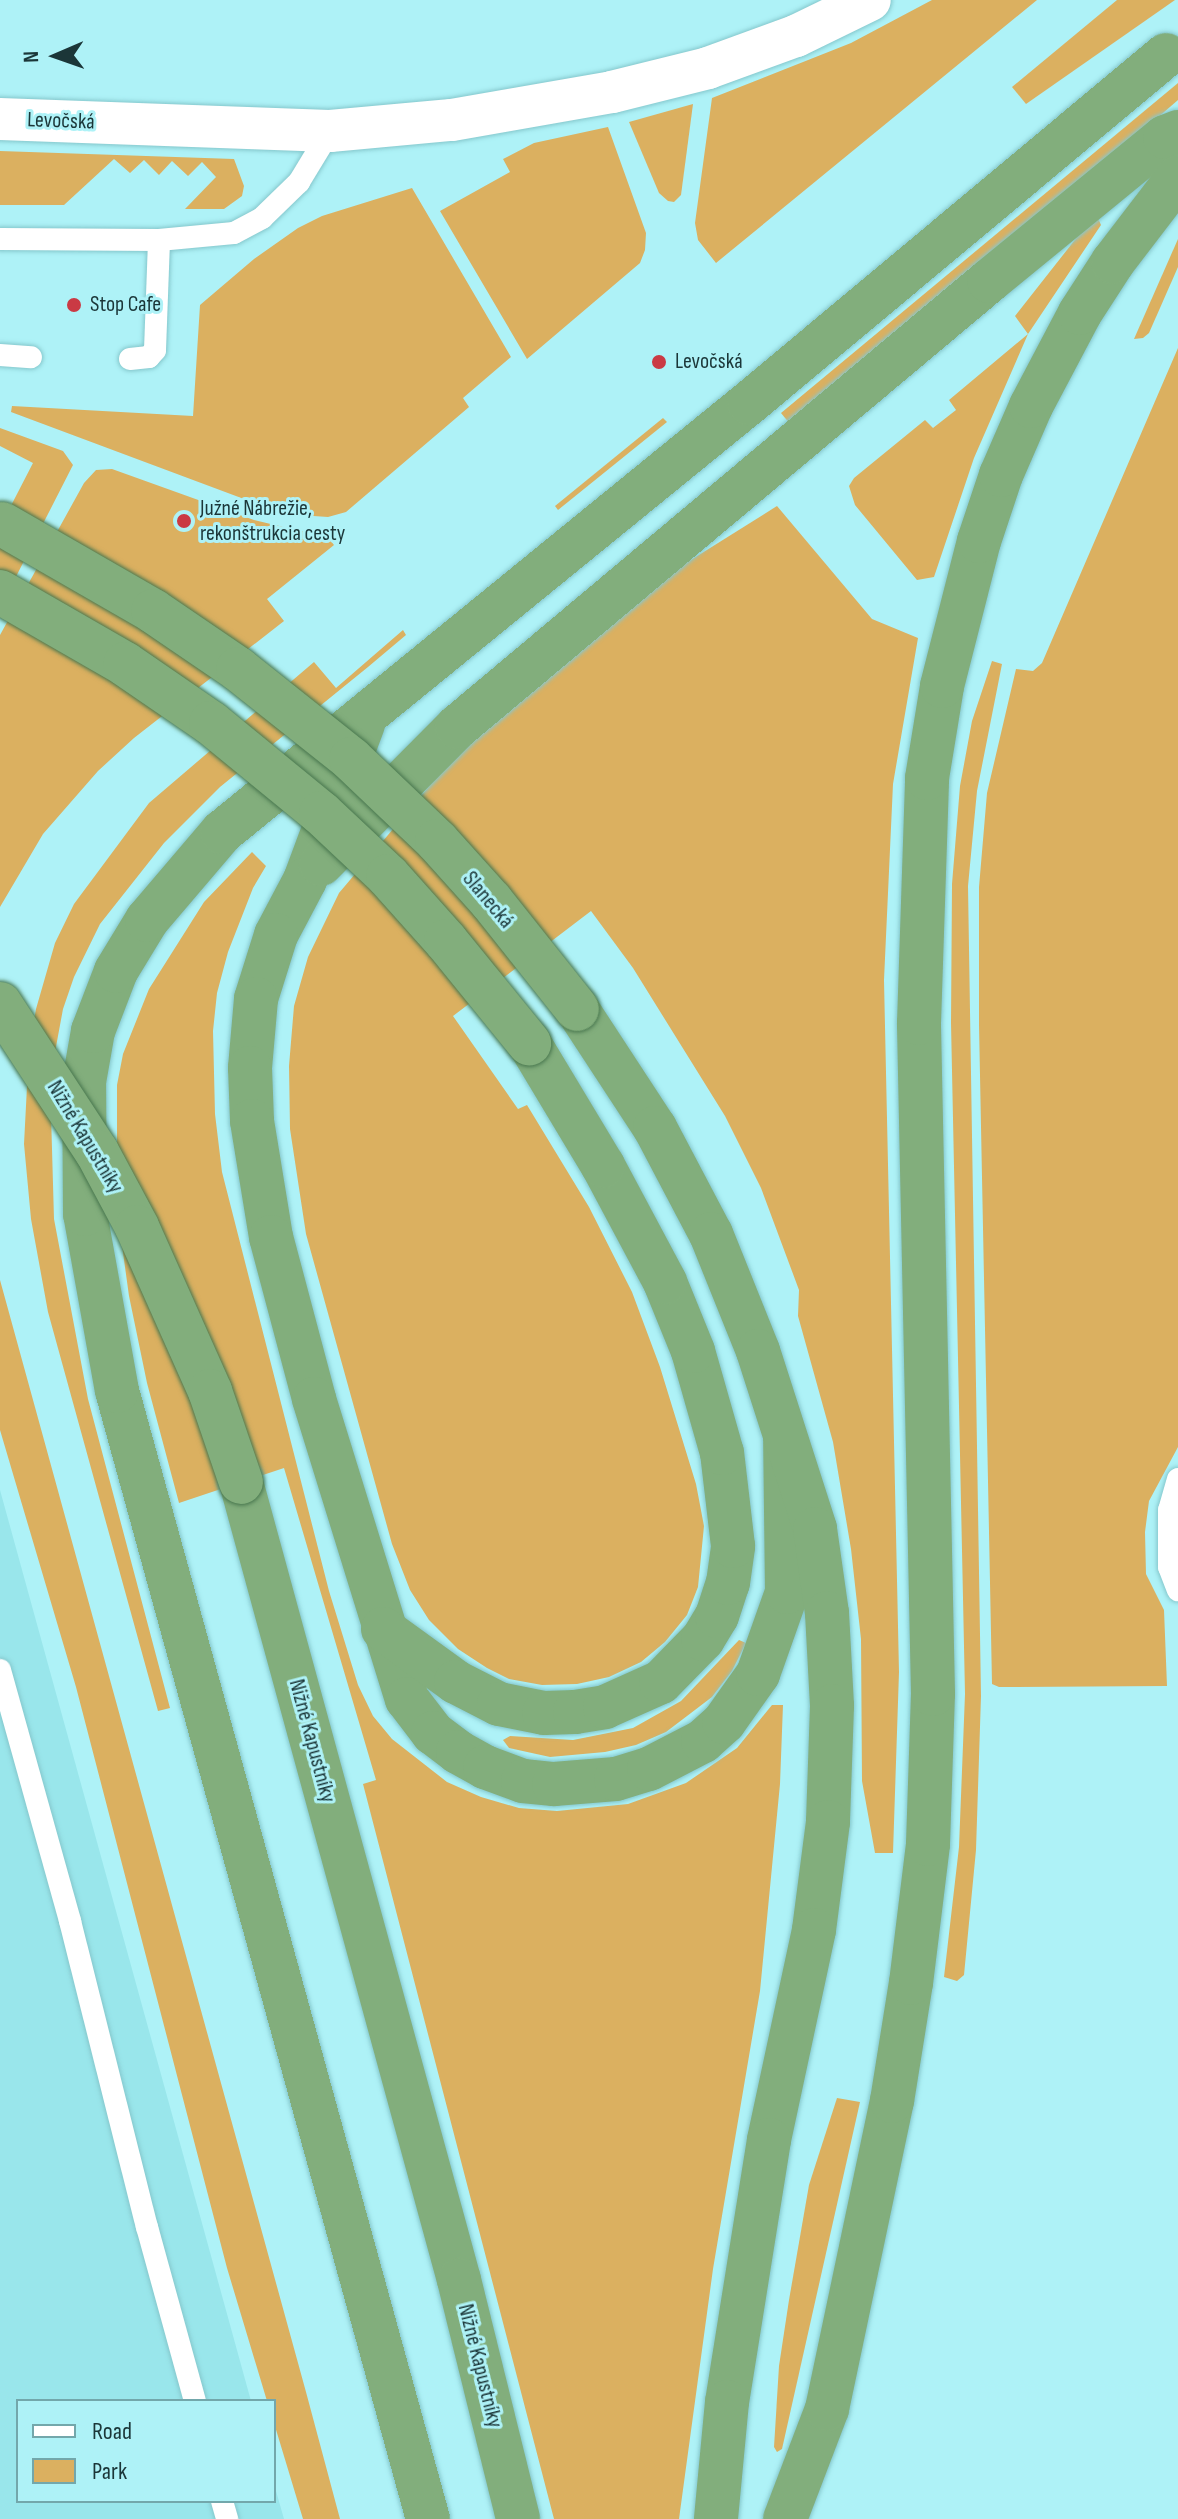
<!DOCTYPE html>
<html>
<head>
<meta charset="utf-8">
<style>
	body { margin:0 }
	#map { position:relative; width:1178px; height:2519px; overflow:hidden; background:#aef2f7; font-family:"Sofia Sans Condensed",sans-serif }
	div>[style] { position:absolute }
	.built>* { inset:0; background:#99e6eb }
	.green>* { inset:0; background:#dbb060 }
	.roads { filter:drop-shadow(0 0 2px #85c7cc) drop-shadow(0 0 2px #85c7cc) }
	.service>* { height:22px; margin:-11px; padding:0 11px; transform-origin:11px; border-radius:11px; background:#fff }
	.minor>* { height:42px; margin:-21px; padding:0 21px; transform-origin:21px; border-radius:21px; background:#fff }
	.trunk>* { height:44px; margin:-22px; padding:0 22px; transform-origin:22px; border-radius:22px; background:#82ae7c }
	.bridges { filter:drop-shadow(0 0 2px #49774f) drop-shadow(0 0 2px #49774f) }
	.trunk-bridge>* { height:44px; margin:-22px; padding:0 22px; transform-origin:22px; border-radius:22px; background:#82ae7c }
	.dots>* { width:22px; height:22px; translate:-50% -50%; box-sizing:border-box; border:4px solid #aef2f7; border-radius:50% }
	span { translate:-50% -50%; white-space:nowrap; text-align:center; line-height:1.15; -webkit-text-stroke:6px #aef2f7; paint-order:stroke }
	.street-label { font-size:22px; color:#1b3638 }
	.poi-label { font-size:22px; color:#1b3638 }
	.left { translate:0 -50%; text-align:left }
	.legend { position:absolute; left:16px; top:2399px; width:260px; height:104px; box-sizing:border-box; background:#aef2f7; border:2px solid #73a7ab; margin:0; padding:10px 14px; list-style:none; font-size:24px; color:#1b3638 }
	.legend li { display:flex; align-items:center; gap:16px; height:40px }
	.legend b { width:40px; border:2px solid #73a7ab }
	.north { position:absolute; left:16px; top:16px; width:80px; height:80px; -webkit-text-stroke:6px #aef2f7; paint-order:stroke; rotate:268deg; font-size:22px; font-weight:700; line-height:32px; text-align:center; color:#1b3638 }
	.north::after { content:''; display:block; margin:auto; width:28px; height:36px; background:#1b3638; clip-path:polygon(50% 0,100% 100%,50% 72%,0 100%) }
</style>
</head>
<body>
<div id="map">
	<div class="built">
		<div style="clip-path:polygon(0 1490px,251px 2401px,18px 2401px,18px 2501px,274px 2501px,274px 2484px,284px 2519px,0 2519px)"></div>
	</div>
	<div class="green">
		<div style="clip-path:polygon(932px 0,1037px 0,716px 263px,698px 240px,695px 223px,712px 98px,851px 43px)"></div>
		<div style="clip-path:polygon(1117px 0,1175px 0,1026px 104px,1012px 87px)"></div>
		<div style="clip-path:polygon(1178px 83px,1178px 100px,1073px 191px,790px 424px,781px 413px)"></div>
		<div style="clip-path:polygon(693px 104px,681px 195px,674px 202px,668px 201px,659px 193px,629px 122px)"></div>
		<div style="clip-path:polygon(608px 127px,646px 233px,645px 250px,640px 263px,527px 359px,440px 211px,510px 172px,503px 159px,534px 143px)"></div>
		<div style="clip-path:polygon(0 151px,234px 159px,244px 186px,242px 196px,224px 209px,185px 209px,216px 177px,202px 162px,188px 176px,172px 161px,159px 175px,144px 160px,130px 173px,114px 159px,64px 205px,0 205px)"></div>
		<div style="clip-path:polygon(412px 188px,511px 357px,463px 398px,469px 407px,346px 512px,328px 517px,299px 515px,260px 505px,11px 412px,12px 406px,193px 416px,200px 305px,254px 259px,298px 228px,322px 216px)"></div>
		<div style="clip-path:polygon(1098px 218px,1101px 225px,1028px 334px,974px 458px,934px 577px,917px 580px,855px 505px,849px 486px,854px 478px,925px 420px,933px 428px,956px 410px,949px 400px,1028px 334px,1015px 316px,1085px 227px)"></div>
		<div style="clip-path:polygon(1178px 239px,1178px 267px,1149px 333px,1143px 338px,1134px 339px)"></div>
		<div style="clip-path:polygon(1178px 348px,1178px 1447px,1149px 1501px,1145px 1532px,1146px 1574px,1164px 1610px,1167px 1686px,999px 1687px,992px 1684px,979px 1025px,979px 887px,987px 793px,1016px 669px,1033px 671px,1042px 663px)"></div>
		<div style="clip-path:polygon(663px 418px,667px 422px,558px 510px,555px 506px)"></div>
		<div style="clip-path:polygon(0 428px,63px 451px,73px 465px,0 608px,0 527px,33px 463px,0 446px)"></div>
		<div style="clip-path:polygon(112px 469px,254px 520px,300px 531px,323px 531px,334px 545px,267px 599px,284px 621px,134px 738px,98px 771px,43px 834px,0 907px,0 635px,84px 483px,96px 470px)"></div>
		<div style="clip-path:polygon(777px 506px,872px 619px,918px 638px,893px 784px,884px 980px,899px 1672px,893px 1853px,875px 1853px,862px 1781px,861px 1639px,851px 1549px,833px 1442px,798px 1316px,799px 1290px,761px 1188px,725px 1116px,633px 968px,591px 911px,453px 1016px,518px 1109px,527px 1105px,589px 1207px,632px 1292px,660px 1367px,696px 1484px,704px 1526px,698px 1587px,687px 1615px,665px 1642px,641px 1662px,609px 1677px,577px 1684px,542px 1685px,509px 1679px,487px 1668px,458px 1649px,429px 1620px,410px 1590px,392px 1544px,306px 1234px,290px 1129px,289px 1066px,294px 1006px,308px 957px,339px 893px,453px 758px,686px 563px)"></div>
		<div style="clip-path:polygon(403px 630px,406px 635px,368px 667px,220px 787px,164px 843px,100px 924px,74px 977px,63px 1009px,50px 1079px,54px 1219px,88px 1399px,170px 1708px,158px 1711px,48px 1312px,31px 1219px,24px 1144px,29px 1048px,36px 1009px,55px 943px,74px 904px,149px 803px,314px 662px,336px 688px)"></div>
		<div style="clip-path:polygon(992px 661px,1002px 664px,977px 791px,968px 886px,981px 1696px,976px 1850px,964px 1975px,957px 1981px,944px 1977px,959px 1847px,965px 1694px,951px 1023px,952px 884px,960px 786px,972px 721px)"></div>
		<div style="clip-path:polygon(252px 852px,266px 866px,253px 888px,228px 952px,217px 993px,213px 1031px,215px 1114px,222px 1172px,329px 1591px,358px 1685px,373px 1716px,392px 1739px,447px 1782px,481px 1797px,519px 1808px,557px 1811px,628px 1804px,686px 1783px,737px 1748px,772px 1705px,783px 1705px,780px 1784px,760px 1991px,713px 2269px,679px 2519px,554px 2519px,363px 1784px,376px 1780px,284px 1468px,179px 1503px,147px 1383px,129px 1296px,117px 1209px,117px 1085px,123px 1054px,149px 989px,204px 902px)"></div>
		<div style="clip-path:polygon(0 1280px,306px 2392px,340px 2519px,303px 2519px,274px 2423px,274px 2401px,267px 2401px,227px 2268px,76px 1687px,0 1430px)"></div>
		<div style="clip-path:polygon(739px 1640px,746px 1643px,732px 1671px,712px 1697px,666px 1732px,636px 1745px,605px 1752px,550px 1757px,509px 1748px,503px 1740px,510px 1736px,573px 1740px,633px 1728px,681px 1701px)"></div>
		<div style="clip-path:polygon(837px 2098px,860px 2102px,782px 2449px,777px 2452px,774px 2447px,779px 2366px,789px 2300px,809px 2185px)"></div>
	</div>
	<div class="roads">
		<div class="service">
			<div style="left:0;top:239px;width:159px;rotate:0.4deg"></div>
			<div style="left:159px;top:240px;width:75px;rotate:-5.3deg"></div>
			<div style="left:234px;top:233px;width:32px;rotate:-28deg"></div>
			<div style="left:262px;top:218px;width:52px;rotate:-44.2deg"></div>
			<div style="left:299px;top:182px;width:60px;rotate:-58.7deg"></div>
			<div style="left:0;top:355px;width:31px;rotate:4deg"></div>
			<div style="left:130px;top:359px;width:19px;rotate:-6deg"></div>
			<div style="left:149px;top:357px;width:9px;rotate:-49deg"></div>
			<div style="left:155px;top:350px;width:110px;rotate:-87.9deg"></div>
			<div style="left:1178px;top:1479px;width:32px;rotate:106deg"></div>
			<div style="left:1169px;top:1510px;width:57px;rotate:90deg"></div>
			<div style="left:1169px;top:1567px;width:25px;rotate:69deg"></div>
			<div style="left:0;top:1670px;width:261px;rotate:74.4deg"></div>
			<div style="left:70px;top:1921px;width:316px;rotate:75.9deg"></div>
			<div style="left:147px;top:2227px;width:180px;rotate:74.6deg"></div>
			<div style="left:222px;top:2501px;width:19px;rotate:74deg"></div>
		</div>
		<div class="minor">
			<div style="left:0;top:119px;width:330px;rotate:2.1deg"></div>
			<div style="left:330px;top:131px;width:122px;rotate:-5.2deg"></div>
			<div style="left:452px;top:120px;width:162px;rotate:-9.9deg"></div>
			<div style="left:612px;top:92px;width:99px;rotate:-14deg"></div>
			<div style="left:708px;top:68px;width:94px;rotate:-20deg"></div>
			<div style="left:796px;top:36px;width:82px;rotate:-25.9deg"></div>
		</div>
		<div class="trunk">
			<div style="left:363px;top:724px;width:166px;rotate:110.4deg"></div>
			<div style="left:305px;top:880px;width:62px;rotate:117.8deg"></div>
			<div style="left:276px;top:935px;width:67px;rotate:107.4deg"></div>
			<div style="left:256px;top:999px;width:69px;rotate:95deg"></div>
			<div style="left:250px;top:1068px;width:53px;rotate:87.8deg"></div>
			<div style="left:252px;top:1121px;width:118px;rotate:80.7deg"></div>
			<div style="left:271px;top:1237px;width:168px;rotate:75.1deg"></div>
			<div style="left:314px;top:1399px;width:314px;rotate:72.8deg"></div>
			<div style="left:407px;top:1699px;width:43px;rotate:52.6deg"></div>
			<div style="left:433px;top:1733px;width:31px;rotate:37deg"></div>
			<div style="left:458px;top:1752px;width:31px;rotate:29deg"></div>
			<div style="left:485px;top:1767px;width:40px;rotate:20.2deg"></div>
			<div style="left:523px;top:1781px;width:31px;rotate:6deg"></div>
			<div style="left:554px;top:1784px;width:62px;rotate:-4.6deg"></div>
			<div style="left:616px;top:1779px;width:34px;rotate:-17deg"></div>
			<div style="left:649px;top:1769px;width:61px;rotate:-27.4deg"></div>
			<div style="left:703px;top:1741px;width:28px;rotate:-42deg"></div>
			<div style="left:724px;top:1722px;width:59px;rotate:-54.7deg"></div>
			<div style="left:758px;top:1674px;width:87px;rotate:-70.5deg"></div>
			<div style="left:787px;top:1592px;width:153px;rotate:-90.7deg"></div>
			<div style="left:321px;top:864px;width:193px;rotate:-45.2deg"></div>
			<div style="left:457px;top:727px;width:694px;rotate:-39.97deg"></div>
			<div style="left:989px;top:281px;width:227px;rotate:-39.3deg"></div>
			<div style="left:1165px;top:137px;width:14px;rotate:-21deg"></div>
			<div style="left:577px;top:1009px;width:142px;rotate:56.8deg"></div>
			<div style="left:655px;top:1128px;width:120px;rotate:62.2deg"></div>
			<div style="left:711px;top:1234px;width:126px;rotate:68.1deg"></div>
			<div style="left:758px;top:1351px;width:187px;rotate:72.2deg"></div>
			<div style="left:815px;top:1529px;width:85px;rotate:81.9deg"></div>
			<div style="left:827px;top:1613px;width:93px;rotate:86.9deg"></div>
			<div style="left:832px;top:1706px;width:116px;rotate:92deg"></div>
			<div style="left:828px;top:1822px;width:109px;rotate:97.4deg"></div>
			<div style="left:814px;top:1930px;width:215px;rotate:102.1deg"></div>
			<div style="left:769px;top:2140px;width:265px;rotate:99.1deg"></div>
			<div style="left:727px;top:2402px;width:118px;rotate:95.4deg"></div>
			<div style="left:241px;top:1482px;width:827px;rotate:74.72deg"></div>
			<div style="left:459px;top:2280px;width:246px;rotate:76.1deg"></div>
			<div style="left:383px;top:1629px;width:90px;rotate:36deg"></div>
			<div style="left:456px;top:1682px;width:48px;rotate:27.1deg"></div>
			<div style="left:499px;top:1704px;width:46px;rotate:11.3deg"></div>
			<div style="left:544px;top:1713px;width:31px;rotate:-2deg"></div>
			<div style="left:575px;top:1712px;width:30px;rotate:-9deg"></div>
			<div style="left:605px;top:1707px;width:61px;rotate:-24.1deg"></div>
			<div style="left:661px;top:1682px;width:60px;rotate:-45.7deg"></div>
			<div style="left:703px;top:1639px;width:27px;rotate:-59deg"></div>
			<div style="left:717px;top:1616px;width:35px;rotate:-72deg"></div>
			<div style="left:728px;top:1583px;width:37px;rotate:-82deg"></div>
			<div style="left:733px;top:1546px;width:94px;rotate:-96.7deg"></div>
			<div style="left:722px;top:1453px;width:106px;rotate:-105.9deg"></div>
			<div style="left:693px;top:1351px;width:74px;rotate:-112.1deg"></div>
			<div style="left:665px;top:1282px;width:132px;rotate:-118.1deg"></div>
			<div style="left:603px;top:1166px;width:144px;rotate:-121deg"></div>
			<div style="left:428px;top:2519px;width:1170px;rotate:-105.41deg"></div>
			<div style="left:117px;top:1391px;width:180px;rotate:-100.2deg"></div>
			<div style="left:85px;top:1214px;width:132px;rotate:-90.4deg"></div>
			<div style="left:84px;top:1082px;width:52px;rotate:-80deg"></div>
			<div style="left:93px;top:1031px;width:64px;rotate:-69deg"></div>
			<div style="left:116px;top:971px;width:60px;rotate:-58.7deg"></div>
			<div style="left:147px;top:920px;width:116px;rotate:-49.6deg"></div>
			<div style="left:222px;top:832px;width:680px;rotate:-39.15deg"></div>
			<div style="left:749px;top:403px;width:543px;rotate:-39.85deg"></div>
			<div style="left:785px;top:2519px;width:118px;rotate:-69.1deg"></div>
			<div style="left:827px;top:2409px;width:315px;rotate:-78.1deg"></div>
			<div style="left:892px;top:2101px;width:120px;rotate:-80.9deg"></div>
			<div style="left:911px;top:1983px;width:140px;rotate:-83deg"></div>
			<div style="left:928px;top:1844px;width:150px;rotate:-88.1deg"></div>
			<div style="left:933px;top:1694px;width:671px;rotate:-91.2deg"></div>
			<div style="left:919px;top:1023px;width:245px;rotate:-88.1deg"></div>
			<div style="left:927px;top:778px;width:93px;rotate:-80.7deg"></div>
			<div style="left:942px;top:686px;width:150px;rotate:-75.7deg"></div>
			<div style="left:979px;top:541px;width:70px;rotate:-71.6deg"></div>
			<div style="left:1001px;top:475px;width:75px;rotate:-66.5deg"></div>
			<div style="left:1031px;top:406px;width:105px;rotate:-62.2deg"></div>
			<div style="left:1080px;top:313px;width:61px;rotate:-57.1deg"></div>
			<div style="left:1113px;top:262px;width:107px;rotate:-52.6deg"></div>
		</div>
	</div>
	<div class="bridges">
		<div class="trunk-bridge">
			<div style="left:2px;top:524px;width:174px;rotate:29.9deg"></div>
			<div style="left:153px;top:611px;width:103px;rotate:34.3deg"></div>
			<div style="left:238px;top:669px;width:144px;rotate:38.5deg"></div>
			<div style="left:351px;top:759px;width:119px;rotate:43.6deg"></div>
			<div style="left:437px;top:841px;width:81px;rotate:48deg"></div>
			<div style="left:491px;top:901px;width:138px;rotate:51.5deg"></div>
			<div style="left:0;top:592px;width:144px;rotate:29.9deg"></div>
			<div style="left:125px;top:664px;width:104px;rotate:34.5deg"></div>
			<div style="left:211px;top:723px;width:142px;rotate:39.3deg"></div>
			<div style="left:321px;top:813px;width:92px;rotate:43.2deg"></div>
			<div style="left:388px;top:876px;width:87px;rotate:48.3deg"></div>
			<div style="left:446px;top:941px;width:132px;rotate:50.9deg"></div>
			<div style="left:0;top:1004px;width:177px;rotate:56.8deg"></div>
			<div style="left:97px;top:1152px;width:85px;rotate:61.9deg"></div>
			<div style="left:137px;top:1227px;width:180px;rotate:66deg"></div>
			<div style="left:210px;top:1391px;width:96px;rotate:71.2deg"></div>
		</div>
	</div>
	<div class="dots">
		<div style="left:74px;top:305px;background:#ca3a44"></div>
		<div style="left:659px;top:362px;background:#ca3a44"></div>
		<div style="left:184px;top:521px;background:#ca3a44"></div>
	</div>
	<div class="street-label">
		<span style="left:61px;top:121px;rotate:2deg">Levočská</span>
		<span style="left:488px;top:900px;rotate:50deg">Slanecká</span>
		<span style="left:85px;top:1137px;rotate:59deg">Nižné Kapustníky</span>
		<span style="left:312px;top:1741px;rotate:75deg">Nižné Kapustníky</span>
		<span style="left:480px;top:2366px;rotate:76deg">Nižné Kapustníky</span>
	</div>
	<div class="poi-label">
		<span class="left" style="left:90px;top:305px">Stop Cafe</span>
		<span class="left" style="left:675px;top:362px">Levočská</span>
		<span class="left" style="left:200px;top:521px">Južné Nábrežie,<br>rekonštrukcia cesty</span>
	</div>
	<ul class="legend">
	<li><b style="height:10px;background:#fff"></b>Road</li>
	<li><b style="height:22px;background:#dbb060"></b>Park</li>
	</ul>
	<div class="north">N</div>
</div>
</body>
</html>
